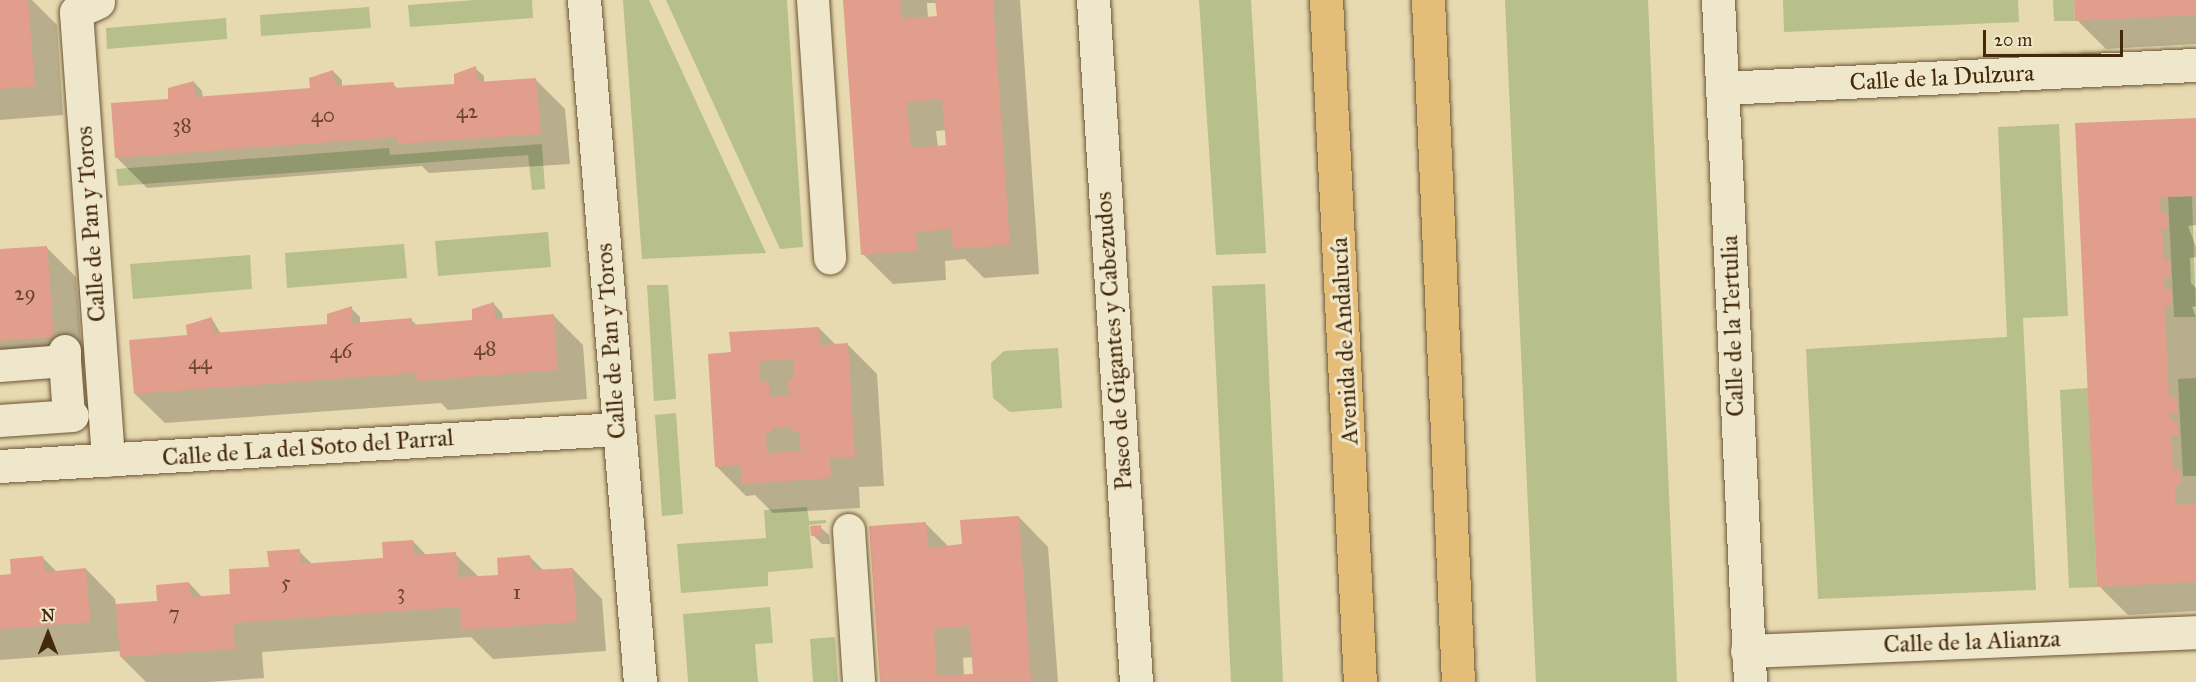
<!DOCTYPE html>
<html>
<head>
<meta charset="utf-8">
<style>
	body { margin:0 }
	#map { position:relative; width:2196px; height:682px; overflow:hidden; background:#e7dab1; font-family:"IM FELL Great Primer",serif }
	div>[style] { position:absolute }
	.green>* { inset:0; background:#b7bf8a }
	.shadow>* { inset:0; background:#0003 }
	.building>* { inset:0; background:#e19e8c }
	.roads { filter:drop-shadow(0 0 2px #6d5533) drop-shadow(0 0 2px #6d5533) }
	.pedestrian>* { height:32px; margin:-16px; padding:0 16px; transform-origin:16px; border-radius:16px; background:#efe7cc }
	.minor>* { height:33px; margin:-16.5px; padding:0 16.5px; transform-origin:16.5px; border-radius:16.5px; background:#efe7cc }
	.primary>* { height:33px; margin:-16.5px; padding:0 16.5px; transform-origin:16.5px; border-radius:16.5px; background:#e4bd78 }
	span { translate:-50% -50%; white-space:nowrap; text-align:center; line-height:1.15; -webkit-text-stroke:6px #efe7cc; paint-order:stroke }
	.number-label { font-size:21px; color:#6b462a }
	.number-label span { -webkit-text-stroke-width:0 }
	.street-label { font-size:24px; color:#442909 }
	.north { position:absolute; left:18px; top:604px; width:60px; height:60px; -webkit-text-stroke:4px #efe7cc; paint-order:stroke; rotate:0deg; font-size:16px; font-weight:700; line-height:24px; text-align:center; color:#442909 }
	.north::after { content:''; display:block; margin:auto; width:21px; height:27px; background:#442909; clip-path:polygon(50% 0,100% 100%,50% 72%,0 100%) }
	.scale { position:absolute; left:1983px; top:30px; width:140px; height:27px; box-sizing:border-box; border:3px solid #442909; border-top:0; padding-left:8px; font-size:18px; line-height:21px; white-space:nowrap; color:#442909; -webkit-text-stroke:4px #efe7cc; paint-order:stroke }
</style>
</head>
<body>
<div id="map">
	<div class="green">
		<div style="clip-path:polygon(476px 0,532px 0,533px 18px,410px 27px,408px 5px)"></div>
		<div style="clip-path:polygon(623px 0,649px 0,766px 253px,642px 259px)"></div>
		<div style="clip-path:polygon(666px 0,787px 0,803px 247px,780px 249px)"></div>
		<div style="clip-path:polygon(1199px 0,1251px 0,1266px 253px,1216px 255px)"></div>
		<div style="clip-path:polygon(1505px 0,1648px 0,1677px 682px,1536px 682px)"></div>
		<div style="clip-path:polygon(1783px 0,2018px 0,2019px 22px,1784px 32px)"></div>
		<div style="clip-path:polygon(2053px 0,2074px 0,2075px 21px,2054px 21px)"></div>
		<div style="clip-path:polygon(369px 7px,371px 28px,261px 36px,260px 15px)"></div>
		<div style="clip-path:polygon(226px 18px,227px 39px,107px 49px,106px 28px)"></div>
		<div style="clip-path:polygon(2059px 124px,2068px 316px,2023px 318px,2036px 590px,1818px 599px,1806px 349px,2007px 337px,1998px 127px)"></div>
		<div style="clip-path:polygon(542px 144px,545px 189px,532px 190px,528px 155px,118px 186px,116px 169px,389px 148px,390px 155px)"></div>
		<div style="clip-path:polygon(2192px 196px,2196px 317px,2174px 317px,2168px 197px)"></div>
		<div style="clip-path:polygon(548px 232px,551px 267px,438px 276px,435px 241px)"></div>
		<div style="clip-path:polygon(404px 244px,407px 278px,287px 288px,285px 253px)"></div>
		<div style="clip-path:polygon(250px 255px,252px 289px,133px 299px,130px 264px)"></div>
		<div style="clip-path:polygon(1265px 284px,1283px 682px,1231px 682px,1212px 286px)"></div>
		<div style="clip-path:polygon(647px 285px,668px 285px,676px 399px,654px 401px)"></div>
		<div style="clip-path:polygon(1058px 348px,1062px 408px,1010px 412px,993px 398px,991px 363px,1004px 351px)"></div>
		<div style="clip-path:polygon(2196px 378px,2196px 476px,2183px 476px,2178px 379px)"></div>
		<div style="clip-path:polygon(2088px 388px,2097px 587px,2069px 588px,2060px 390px)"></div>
		<div style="clip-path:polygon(676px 413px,683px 514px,662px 516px,655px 415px)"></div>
		<div style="clip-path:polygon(807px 507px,809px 521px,826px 520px,826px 523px,809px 525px,813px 568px,768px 572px,768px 586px,681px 593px,677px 544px,766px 538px,764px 510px)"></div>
		<div style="clip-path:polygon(770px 607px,773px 643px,755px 644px,758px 682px,688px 682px,683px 614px)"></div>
		<div style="clip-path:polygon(835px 637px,838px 682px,813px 682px,810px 639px)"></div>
	</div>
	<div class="shadow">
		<div style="clip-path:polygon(0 0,32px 0,57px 25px,63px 115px,0 120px)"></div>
		<div style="clip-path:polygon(evenodd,845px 0,1020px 0,1039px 274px,984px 278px,965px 259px,945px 261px,946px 280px,893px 284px,863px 254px,845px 0,927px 3px,937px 3px,938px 17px,928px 18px,927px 3px,845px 0,946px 130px,948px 147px,938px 147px,936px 131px,946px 130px)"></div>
		<div style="clip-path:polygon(2076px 0,2196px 0,2196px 44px,2106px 49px,2077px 20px)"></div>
		<div style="clip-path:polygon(475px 68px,484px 76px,484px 83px,535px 79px,565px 109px,570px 164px,429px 173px,422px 166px,147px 188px,117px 158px,170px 100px,194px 82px,202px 91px,203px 98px,313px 90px,333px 71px,342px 80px,342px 88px,393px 84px,399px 90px,457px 85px)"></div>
		<div style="clip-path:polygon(2196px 119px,2196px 225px,2188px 226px,2196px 247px,2196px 257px,2190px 258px,2191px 283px,2196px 288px,2196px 306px,2192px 307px,2196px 317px,2196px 611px,2128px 615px,2099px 586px,2077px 125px)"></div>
		<div style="clip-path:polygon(46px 247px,76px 277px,83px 367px,0 373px,0 251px)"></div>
		<div style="clip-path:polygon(494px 304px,502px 313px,503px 320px,554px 316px,583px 345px,587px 399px,448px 410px,441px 403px,165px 423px,135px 394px,212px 319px,221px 334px,331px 326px,351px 308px,360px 317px,360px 324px,411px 320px,418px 326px,476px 322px)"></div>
		<div style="clip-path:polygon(819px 328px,836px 345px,847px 344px,877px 374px,884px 486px,859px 487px,860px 508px,773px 513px,755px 495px,746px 496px,716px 466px,732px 354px)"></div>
		<div style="clip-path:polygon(evenodd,1019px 517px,1048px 547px,1058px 682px,882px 682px,925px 523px,949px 547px,964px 546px,1019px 517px,973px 657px,974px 675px,964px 676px,963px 658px,973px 657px)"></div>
		<div style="clip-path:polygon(820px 527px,829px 535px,830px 544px,822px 544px,813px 535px)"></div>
		<div style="clip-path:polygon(413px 541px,427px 556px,455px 554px,479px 577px,500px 576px,530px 557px,544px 571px,573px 569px,602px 599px,606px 651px,493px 659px,471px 637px,262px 652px,264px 678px,209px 682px,146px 682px,121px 657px,121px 651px,0 660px,0 576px,13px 575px,43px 558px,57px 572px,86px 569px,115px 599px,116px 605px,159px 602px,189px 583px,203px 598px,232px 596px,299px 551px,313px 565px,384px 559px)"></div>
	</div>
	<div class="building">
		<div style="clip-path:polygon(0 0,28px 0,35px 86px,0 89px)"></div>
		<div style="clip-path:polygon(evenodd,843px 0,900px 0,901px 19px,937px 16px,935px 0,993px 0,1010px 245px,953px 249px,951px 229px,916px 232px,917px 251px,861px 255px,843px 0,942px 99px,946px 145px,911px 148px,907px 102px,942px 99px)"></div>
		<div style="clip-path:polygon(2074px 0,2196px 0,2196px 15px,2075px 21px)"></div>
		<div style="clip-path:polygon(476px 66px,477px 82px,536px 78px,541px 134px,398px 144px,398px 137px,115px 158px,111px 103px,168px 99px,168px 88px,194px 81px,195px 97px,310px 88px,309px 78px,333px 70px,335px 86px,394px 82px,394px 88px,454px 84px,454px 74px)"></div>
		<div style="clip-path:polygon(2196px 118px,2196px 196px,2160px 197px,2161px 213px,2168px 213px,2168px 229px,2162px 229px,2163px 260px,2170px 260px,2171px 278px,2164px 278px,2165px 289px,2171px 289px,2172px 306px,2165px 306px,2169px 397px,2177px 397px,2178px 413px,2170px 413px,2171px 422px,2178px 422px,2179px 436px,2171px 436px,2173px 469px,2180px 468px,2181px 485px,2175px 486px,2175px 505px,2196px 504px,2196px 582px,2097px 587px,2075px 123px)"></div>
		<div style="clip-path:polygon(47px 246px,54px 337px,0 341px,0 249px)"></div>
		<div style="clip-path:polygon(494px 302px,495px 319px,554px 314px,558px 370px,417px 381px,416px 373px,134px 394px,129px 340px,187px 335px,186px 325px,212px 317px,213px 333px,327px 324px,327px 314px,352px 306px,352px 323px,412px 318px,412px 325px,472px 320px,472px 309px)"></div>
		<div style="clip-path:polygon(evenodd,819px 327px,820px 345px,848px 343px,855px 457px,830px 458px,831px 478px,742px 484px,741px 465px,715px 467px,708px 354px,731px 352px,729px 332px,819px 327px,793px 359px,794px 380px,788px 380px,789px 395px,769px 397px,769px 381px,760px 381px,760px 361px,793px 359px,819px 327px,791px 426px,792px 431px,799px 431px,801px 451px,767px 453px,766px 433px,773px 432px,772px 428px,791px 426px)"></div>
		<div style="clip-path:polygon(evenodd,1019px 516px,1031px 682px,880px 682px,869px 526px,926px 522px,928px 548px,962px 544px,960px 520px,1019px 516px,969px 626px,973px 674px,937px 676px,934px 629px,969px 626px)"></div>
		<div style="clip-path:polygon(821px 525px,822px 535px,811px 536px,810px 526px)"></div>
		<div style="clip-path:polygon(413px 540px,414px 555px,456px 552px,458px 577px,498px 575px,497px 558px,530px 555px,532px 570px,573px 568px,577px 622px,461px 630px,460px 607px,233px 623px,235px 649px,120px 657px,116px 604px,157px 601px,156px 585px,189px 582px,191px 597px,230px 594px,229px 569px,269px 567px,267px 551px,300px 549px,301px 564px,383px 558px,382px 542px)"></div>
		<div style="clip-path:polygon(43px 556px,45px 572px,86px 568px,90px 622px,0 629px,0 575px,11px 574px,10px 559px)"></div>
	</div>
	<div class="roads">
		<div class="pedestrian">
			<div style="left:813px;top:0;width:259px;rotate:86.2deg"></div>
			<div style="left:65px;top:361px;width:55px;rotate:85.8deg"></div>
			<div style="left:0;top:366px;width:65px;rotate:-4.4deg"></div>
			<div style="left:65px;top:361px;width:10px;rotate:-90deg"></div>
			<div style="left:0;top:421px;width:73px;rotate:-3.9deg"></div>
			<div style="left:849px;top:530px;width:152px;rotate:86.2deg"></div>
		</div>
		<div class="minor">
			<div style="left:584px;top:0;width:684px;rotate:85.31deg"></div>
			<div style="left:1093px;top:0;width:683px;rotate:86.39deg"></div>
			<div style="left:1718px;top:0;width:683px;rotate:87.31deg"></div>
			<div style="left:98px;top:2px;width:24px;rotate:156deg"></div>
			<div style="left:76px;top:12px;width:449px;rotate:85.9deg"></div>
			<div style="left:1723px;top:88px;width:474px;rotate:-2.8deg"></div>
			<div style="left:0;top:466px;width:618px;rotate:-3.43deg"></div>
			<div style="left:1747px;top:651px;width:449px;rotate:-2.4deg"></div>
		</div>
		<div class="primary">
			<div style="left:1326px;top:0;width:683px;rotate:87.15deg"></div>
			<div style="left:1428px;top:0;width:683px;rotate:87.48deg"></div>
		</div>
	</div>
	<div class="number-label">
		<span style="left:467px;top:111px">42</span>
		<span style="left:323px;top:115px">40</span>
		<span style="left:182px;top:125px">38</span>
		<span style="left:25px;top:293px">29</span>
		<span style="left:485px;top:348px">48</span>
		<span style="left:341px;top:351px">46</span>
		<span style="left:200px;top:362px">44</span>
		<span style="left:286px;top:582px">5</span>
		<span style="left:401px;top:592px">3</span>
		<span style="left:517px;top:592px">1</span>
		<span style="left:174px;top:613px">7</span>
	</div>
	<div class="street-label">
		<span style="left:1942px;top:78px;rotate:-3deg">Calle de la Dulzura</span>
		<span style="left:91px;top:224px;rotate:-94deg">Calle de Pan y Toros</span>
		<span style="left:1733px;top:326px;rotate:-92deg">Calle de la Tertulia</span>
		<span style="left:611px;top:341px;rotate:-94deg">Calle de Pan y Toros</span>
		<span style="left:1114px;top:341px;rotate:-94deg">Paseo de Gigantes y Cabezudos</span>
		<span style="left:1345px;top:341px;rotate:-93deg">Avenida de Andalucía</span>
		<span style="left:308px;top:448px;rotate:-4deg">Calle de La del Soto del Parral</span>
		<span style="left:1972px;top:642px;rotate:-2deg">Calle de la Alianza</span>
	</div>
	<div class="north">N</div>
	<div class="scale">20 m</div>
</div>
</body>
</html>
